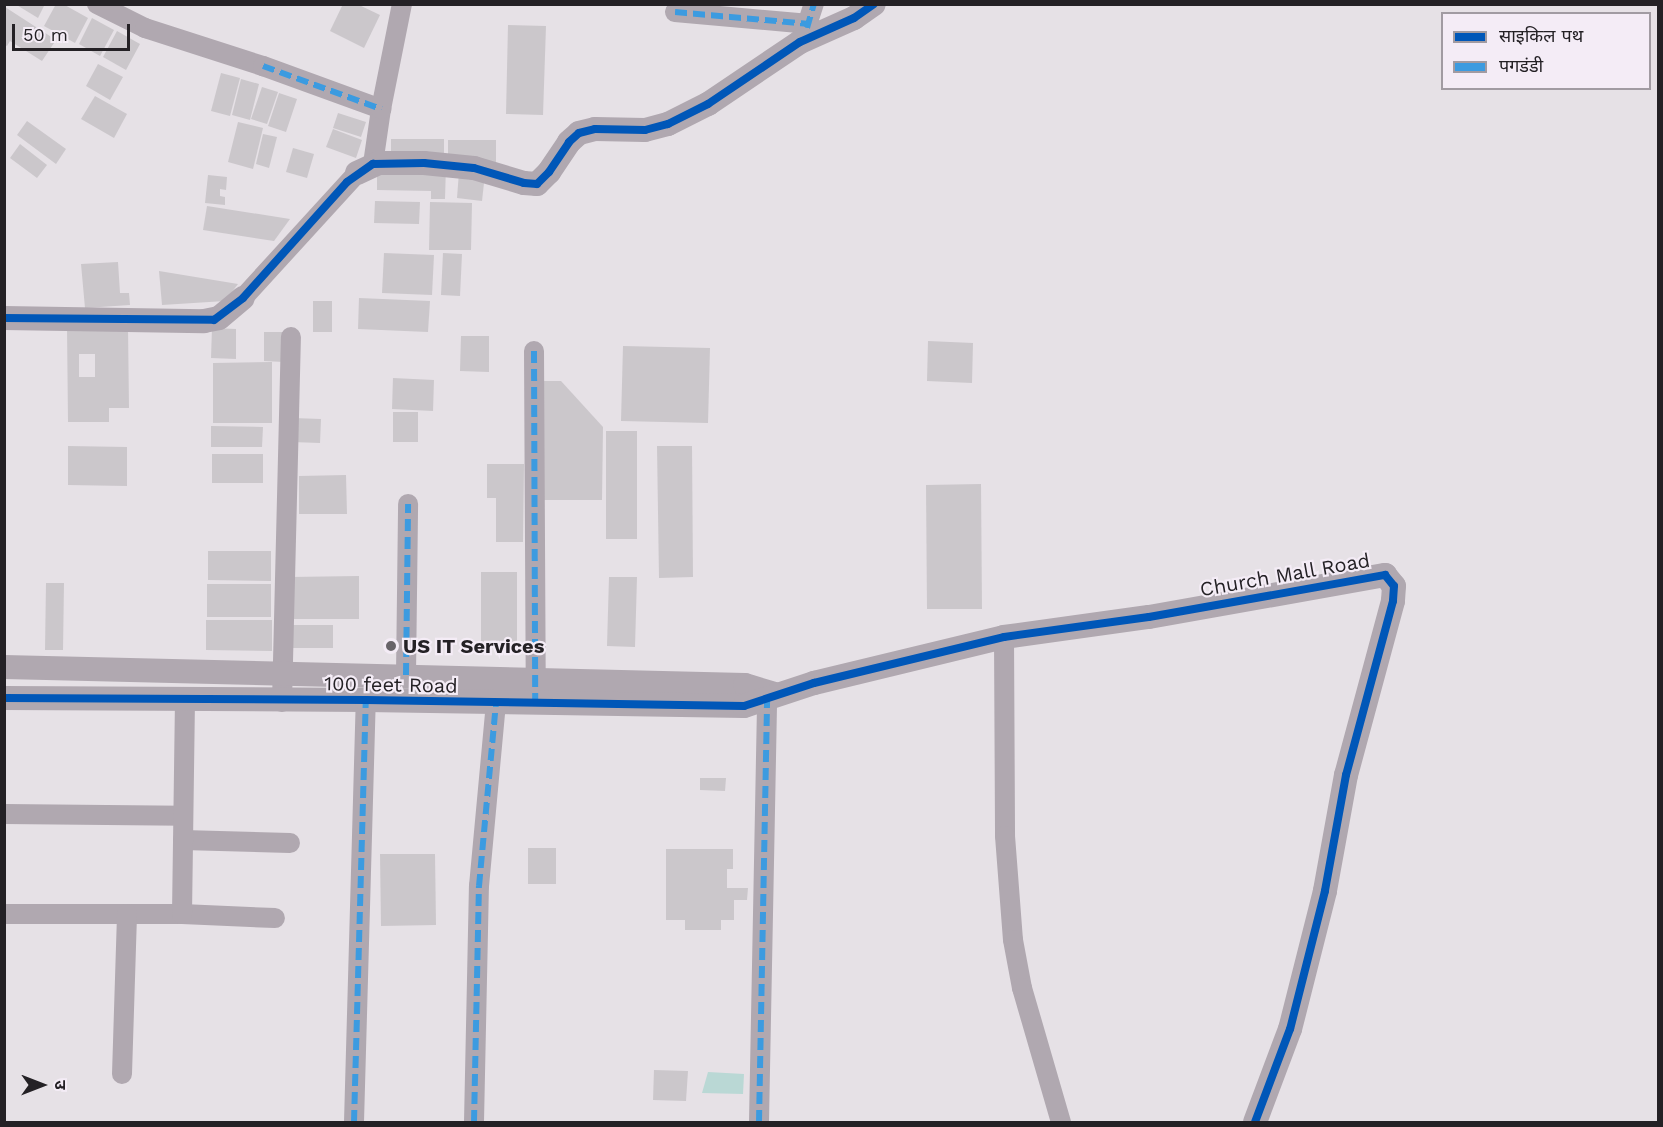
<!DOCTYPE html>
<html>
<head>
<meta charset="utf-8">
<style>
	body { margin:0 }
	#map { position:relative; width:1663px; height:1127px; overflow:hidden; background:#e6e1e6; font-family:"Work Sans","Noto Sans Devanagari",sans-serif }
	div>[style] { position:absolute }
	.water>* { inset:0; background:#bad8d5 }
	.building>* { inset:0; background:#cbc7cb }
	.minor>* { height:20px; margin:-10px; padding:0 10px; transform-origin:10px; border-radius:10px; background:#b0a8b0 }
	.tertiary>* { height:24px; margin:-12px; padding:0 12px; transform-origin:12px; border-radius:12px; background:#b0a8b0 }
	.quiet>* { height:6px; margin-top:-3px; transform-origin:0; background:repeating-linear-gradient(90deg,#3c9be0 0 12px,transparent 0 18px) }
	.cycleway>* { height:8px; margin:-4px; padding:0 4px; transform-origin:4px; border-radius:4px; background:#0057b8 }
	.dots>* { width:16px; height:16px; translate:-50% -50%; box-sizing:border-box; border:3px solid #f4ecf6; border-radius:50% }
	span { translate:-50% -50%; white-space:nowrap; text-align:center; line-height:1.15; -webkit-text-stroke:4.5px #f4ecf6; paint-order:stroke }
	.street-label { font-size:20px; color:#242125 }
	.poi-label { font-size:20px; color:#242125; font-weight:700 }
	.left { translate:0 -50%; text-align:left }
	.frame { position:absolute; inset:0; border:6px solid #242125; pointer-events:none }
	.legend { position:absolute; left:1441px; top:12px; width:210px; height:78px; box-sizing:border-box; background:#f4ecf6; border:2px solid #a19ba2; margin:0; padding:8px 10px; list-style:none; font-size:18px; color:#242125 }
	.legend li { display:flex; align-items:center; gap:12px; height:30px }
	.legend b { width:30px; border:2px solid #a19ba2 }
	.north { position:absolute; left:12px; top:1055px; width:60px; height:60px; -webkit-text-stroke:4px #f4ecf6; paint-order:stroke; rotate:90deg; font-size:16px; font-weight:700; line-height:24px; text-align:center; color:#242125 }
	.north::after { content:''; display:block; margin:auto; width:21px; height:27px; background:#242125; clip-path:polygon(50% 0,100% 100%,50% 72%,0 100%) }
	.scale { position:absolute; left:12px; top:24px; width:118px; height:27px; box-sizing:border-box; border:3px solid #242125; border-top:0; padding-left:8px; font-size:18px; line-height:21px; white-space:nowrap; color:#242125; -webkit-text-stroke:4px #f4ecf6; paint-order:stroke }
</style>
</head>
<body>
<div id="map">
	<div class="water">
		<div style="clip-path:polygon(708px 1072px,744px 1074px,743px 1094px,702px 1093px)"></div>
	</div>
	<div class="building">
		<div style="clip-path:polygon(15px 4px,45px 4px,38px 18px)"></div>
		<div style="clip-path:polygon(56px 4px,63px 4px,88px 18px,75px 43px,44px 26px)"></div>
		<div style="clip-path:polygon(343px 4px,357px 4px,380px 15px,364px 48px,330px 31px)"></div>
		<div style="clip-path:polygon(5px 7px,56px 40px,42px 61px,10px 41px,7px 46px,5px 45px)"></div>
		<div style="clip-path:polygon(92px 18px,114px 30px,100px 56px,79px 44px)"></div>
		<div style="clip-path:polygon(508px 25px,546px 26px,543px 115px,506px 114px)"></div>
		<div style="clip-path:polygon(117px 31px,140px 44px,126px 70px,103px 57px)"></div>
		<div style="clip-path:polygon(98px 64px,123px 77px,110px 100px,86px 86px)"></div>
		<div style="clip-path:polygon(221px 73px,240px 78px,230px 116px,211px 111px)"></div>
		<div style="clip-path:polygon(241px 79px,259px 84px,250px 120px,232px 115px)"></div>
		<div style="clip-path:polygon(262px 87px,278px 92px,267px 124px,251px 119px)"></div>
		<div style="clip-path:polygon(279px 93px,297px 99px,286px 132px,268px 126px)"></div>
		<div style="clip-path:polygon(95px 96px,127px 114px,114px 138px,81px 119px)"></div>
		<div style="clip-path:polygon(338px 113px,366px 122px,361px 137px,333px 128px)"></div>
		<div style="clip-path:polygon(27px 121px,66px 149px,56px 164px,17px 135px)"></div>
		<div style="clip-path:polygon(238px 122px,263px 128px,253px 169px,228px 162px)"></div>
		<div style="clip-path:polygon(333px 129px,362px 140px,356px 158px,326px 147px)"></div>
		<div style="clip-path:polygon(263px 134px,277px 137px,269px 168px,256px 164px)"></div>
		<div style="clip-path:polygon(391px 139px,444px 139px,444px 161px,391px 161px)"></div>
		<div style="clip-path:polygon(448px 140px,496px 140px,496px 163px,448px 162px)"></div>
		<div style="clip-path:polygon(20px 144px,47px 165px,37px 178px,10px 158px)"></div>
		<div style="clip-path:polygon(293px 148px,314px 154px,307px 178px,286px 172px)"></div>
		<div style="clip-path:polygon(377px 165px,446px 166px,445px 199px,431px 199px,431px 191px,377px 190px)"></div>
		<div style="clip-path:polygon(459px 172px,485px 174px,482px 201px,457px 198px)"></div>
		<div style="clip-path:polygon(208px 175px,227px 177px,226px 190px,220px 189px,220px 196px,225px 197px,225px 205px,205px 203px)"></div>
		<div style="clip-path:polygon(375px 201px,420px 202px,419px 224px,374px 223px)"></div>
		<div style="clip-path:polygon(430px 202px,472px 203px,471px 250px,429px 250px)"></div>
		<div style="clip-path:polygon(207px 206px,290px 219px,274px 241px,203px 230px)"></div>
		<div style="clip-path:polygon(384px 253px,434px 255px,432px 295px,382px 293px)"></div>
		<div style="clip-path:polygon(443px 253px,462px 254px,460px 296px,441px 295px)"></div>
		<div style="clip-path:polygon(118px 262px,120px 293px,129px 293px,130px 305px,85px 308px,81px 264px)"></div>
		<div style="clip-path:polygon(159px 271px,238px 284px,225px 301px,162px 305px)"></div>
		<div style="clip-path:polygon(359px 298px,430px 301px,428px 332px,358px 329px)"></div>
		<div style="clip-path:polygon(313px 301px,332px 301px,332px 332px,313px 332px)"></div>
		<div style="clip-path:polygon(evenodd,67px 327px,128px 327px,129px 408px,109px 408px,109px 422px,68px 422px,67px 327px,79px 354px,95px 354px,95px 377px,79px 377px,79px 354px)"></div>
		<div style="clip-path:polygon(212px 328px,236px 329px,236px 359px,211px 358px)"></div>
		<div style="clip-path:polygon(264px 332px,285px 332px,284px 362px,264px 361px)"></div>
		<div style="clip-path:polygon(461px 336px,489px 336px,489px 372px,460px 371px)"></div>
		<div style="clip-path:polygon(928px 341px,973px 343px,972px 383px,927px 381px)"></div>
		<div style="clip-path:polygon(623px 346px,710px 348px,708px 423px,621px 421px)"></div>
		<div style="clip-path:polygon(272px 362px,272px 423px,213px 423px,213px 363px)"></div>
		<div style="clip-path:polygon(393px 378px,434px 380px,433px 411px,392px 409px)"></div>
		<div style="clip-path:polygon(544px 381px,561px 381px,603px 427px,602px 500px,544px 500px)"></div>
		<div style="clip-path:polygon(393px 412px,418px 412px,418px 442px,393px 442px)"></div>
		<div style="clip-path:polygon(293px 418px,321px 419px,320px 443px,292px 442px)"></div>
		<div style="clip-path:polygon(211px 426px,263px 427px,262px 447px,211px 447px)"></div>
		<div style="clip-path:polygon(606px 431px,637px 431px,637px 539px,606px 539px)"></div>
		<div style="clip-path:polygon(68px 446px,127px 447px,127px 486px,68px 485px)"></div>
		<div style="clip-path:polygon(657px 446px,692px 446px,693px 577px,659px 578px)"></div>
		<div style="clip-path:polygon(212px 454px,263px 454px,263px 483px,212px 483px)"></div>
		<div style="clip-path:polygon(487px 464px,524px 464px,523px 542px,496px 542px,496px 498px,487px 498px)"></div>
		<div style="clip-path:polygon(346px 475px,347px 514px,299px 514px,299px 476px)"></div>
		<div style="clip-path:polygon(981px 484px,982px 609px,927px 609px,926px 485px)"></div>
		<div style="clip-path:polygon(208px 551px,271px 551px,271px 581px,208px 580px)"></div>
		<div style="clip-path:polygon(481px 572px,517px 572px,517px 644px,481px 644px)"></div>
		<div style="clip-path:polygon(359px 576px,359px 619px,291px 619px,290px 577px)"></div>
		<div style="clip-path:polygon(609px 577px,637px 577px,635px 647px,607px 646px)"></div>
		<div style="clip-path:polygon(46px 583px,64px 583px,63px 650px,45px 650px)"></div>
		<div style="clip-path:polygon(207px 584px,271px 584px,271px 617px,207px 617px)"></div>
		<div style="clip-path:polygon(206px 620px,272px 620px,272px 651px,206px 650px)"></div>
		<div style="clip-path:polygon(292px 625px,333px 625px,333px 648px,292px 648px)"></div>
		<div style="clip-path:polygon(700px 778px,726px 778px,725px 791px,700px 790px)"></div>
		<div style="clip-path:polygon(528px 848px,556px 848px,556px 884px,528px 884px)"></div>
		<div style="clip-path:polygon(666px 849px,733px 849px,733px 869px,727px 869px,727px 888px,748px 888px,747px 900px,734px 900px,734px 920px,721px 920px,721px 930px,685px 930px,685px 920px,666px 920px)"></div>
		<div style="clip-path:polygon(380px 854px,435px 854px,436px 925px,381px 926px)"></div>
		<div style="clip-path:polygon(654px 1070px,688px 1071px,686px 1101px,653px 1100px)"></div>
	</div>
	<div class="minor">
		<div style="left:97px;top:4px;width:54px;rotate:26.6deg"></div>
		<div style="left:145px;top:28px;width:124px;rotate:17.9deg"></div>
		<div style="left:263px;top:66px;width:126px;rotate:20deg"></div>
		<div style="left:675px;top:12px;width:135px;rotate:5.1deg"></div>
		<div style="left:804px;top:34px;width:32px;rotate:-72deg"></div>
		<div style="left:373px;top:164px;width:56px;rotate:-81.7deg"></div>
		<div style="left:381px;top:109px;width:107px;rotate:-78.7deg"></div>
		<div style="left:243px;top:298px;width:169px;rotate:-47.6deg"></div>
		<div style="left:534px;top:351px;width:342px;rotate:89.7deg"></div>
		<div style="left:1004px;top:637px;width:199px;rotate:89.7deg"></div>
		<div style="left:1005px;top:836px;width:104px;rotate:85.6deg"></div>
		<div style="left:1013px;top:940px;width:49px;rotate:79.4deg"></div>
		<div style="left:1022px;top:988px;width:140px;rotate:73.8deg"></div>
		<div style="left:406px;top:675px;width:171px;rotate:-89.3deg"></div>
		<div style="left:282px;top:702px;width:365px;rotate:-88.6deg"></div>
		<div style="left:4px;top:814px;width:179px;rotate:0.6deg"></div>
		<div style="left:183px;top:840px;width:107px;rotate:1.6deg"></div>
		<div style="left:4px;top:914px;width:178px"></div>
		<div style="left:182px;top:914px;width:93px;rotate:2.5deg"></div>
		<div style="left:182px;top:914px;width:214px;rotate:-89.2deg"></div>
		<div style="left:122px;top:1074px;width:160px;rotate:-88.2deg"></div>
		<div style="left:354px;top:1122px;width:422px;rotate:-88.4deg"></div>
		<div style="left:474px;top:1122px;width:236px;rotate:-88.8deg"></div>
		<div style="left:479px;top:886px;width:184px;rotate:-84.7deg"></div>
		<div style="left:759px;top:1122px;width:425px;rotate:-88.9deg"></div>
	</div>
	<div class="tertiary">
		<div style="left:357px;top:173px;width:23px;rotate:-25deg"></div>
		<div style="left:378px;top:163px;width:46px"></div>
		<div style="left:424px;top:163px;width:50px;rotate:5.7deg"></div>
		<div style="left:474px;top:168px;width:52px;rotate:16.7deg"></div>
		<div style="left:524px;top:183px;width:13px;rotate:4deg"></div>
		<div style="left:537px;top:184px;width:17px;rotate:-45deg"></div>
		<div style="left:549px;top:172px;width:36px;rotate:-56deg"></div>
		<div style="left:569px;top:142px;width:13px;rotate:-42deg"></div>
		<div style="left:579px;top:133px;width:16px;rotate:-14deg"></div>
		<div style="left:595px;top:129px;width:50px;rotate:1.1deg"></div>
		<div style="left:645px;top:130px;width:24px;rotate:-15deg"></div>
		<div style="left:668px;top:124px;width:45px;rotate:-26.6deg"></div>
		<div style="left:708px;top:104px;width:111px;rotate:-34deg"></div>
		<div style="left:800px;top:42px;width:59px;rotate:-24deg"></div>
		<div style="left:854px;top:18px;width:24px;rotate:-35deg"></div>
		<div style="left:4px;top:318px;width:200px;rotate:0.9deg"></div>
		<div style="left:204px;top:321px;width:15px;rotate:-11deg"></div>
		<div style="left:219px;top:318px;width:31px;rotate:-40deg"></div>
		<div style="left:4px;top:667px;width:741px;rotate:1.39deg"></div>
		<div style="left:745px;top:685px;width:31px;rotate:17deg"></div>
		<div style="left:4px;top:698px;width:362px;rotate:0.3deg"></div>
		<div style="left:366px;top:700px;width:378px;rotate:0.9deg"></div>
		<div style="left:744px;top:706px;width:74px;rotate:-18.2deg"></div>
		<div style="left:814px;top:683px;width:195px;rotate:-13.6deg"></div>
		<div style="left:1004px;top:637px;width:146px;rotate:-7.9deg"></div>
		<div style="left:1149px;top:617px;width:240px;rotate:-10.1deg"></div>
		<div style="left:1385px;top:575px;width:14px;rotate:51deg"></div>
		<div style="left:1394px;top:586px;width:15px;rotate:94deg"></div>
		<div style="left:1393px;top:601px;width:180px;rotate:105.1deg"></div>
		<div style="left:1346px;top:775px;width:118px;rotate:100.3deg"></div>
		<div style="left:1325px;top:891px;width:142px;rotate:104.2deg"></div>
		<div style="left:1290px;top:1029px;width:99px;rotate:110.6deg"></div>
	</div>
	<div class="quiet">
		<div style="left:675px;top:12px;width:135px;rotate:5.1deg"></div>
		<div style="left:807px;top:28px;width:25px;rotate:-74deg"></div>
		<div style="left:263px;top:66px;width:126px;rotate:20deg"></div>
		<div style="left:534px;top:351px;width:353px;rotate:89.8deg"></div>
		<div style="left:406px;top:675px;width:171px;rotate:-89.3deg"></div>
		<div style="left:354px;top:1122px;width:422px;rotate:-88.4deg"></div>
		<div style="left:474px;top:1122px;width:236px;rotate:-88.8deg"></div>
		<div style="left:479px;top:886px;width:184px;rotate:-84.7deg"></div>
		<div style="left:759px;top:1122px;width:425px;rotate:-88.9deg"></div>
	</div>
	<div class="cycleway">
		<div style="left:4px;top:318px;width:210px;rotate:0.5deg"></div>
		<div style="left:214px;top:320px;width:36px;rotate:-37deg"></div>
		<div style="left:243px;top:298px;width:156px;rotate:-48.1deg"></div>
		<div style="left:347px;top:182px;width:32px;rotate:-35deg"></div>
		<div style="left:373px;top:164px;width:51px;rotate:-1.1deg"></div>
		<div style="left:424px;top:163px;width:50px;rotate:5.7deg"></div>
		<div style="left:474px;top:168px;width:52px;rotate:16.7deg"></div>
		<div style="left:524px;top:183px;width:13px;rotate:4deg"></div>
		<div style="left:537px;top:184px;width:17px;rotate:-45deg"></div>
		<div style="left:549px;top:172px;width:36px;rotate:-56deg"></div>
		<div style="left:569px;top:142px;width:13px;rotate:-42deg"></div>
		<div style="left:579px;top:133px;width:16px;rotate:-14deg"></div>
		<div style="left:595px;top:129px;width:50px;rotate:1.1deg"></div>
		<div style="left:645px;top:130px;width:24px;rotate:-15deg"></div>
		<div style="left:668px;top:124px;width:45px;rotate:-26.6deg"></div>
		<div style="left:708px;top:104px;width:111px;rotate:-34deg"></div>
		<div style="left:800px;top:42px;width:59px;rotate:-24deg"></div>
		<div style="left:854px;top:18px;width:24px;rotate:-35deg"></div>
		<div style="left:4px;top:698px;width:362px;rotate:0.3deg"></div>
		<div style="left:366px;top:700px;width:378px;rotate:0.9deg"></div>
		<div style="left:744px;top:706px;width:74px;rotate:-18.2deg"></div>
		<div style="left:814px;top:683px;width:195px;rotate:-13.6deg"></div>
		<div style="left:1004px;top:637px;width:146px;rotate:-7.9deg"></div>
		<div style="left:1149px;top:617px;width:240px;rotate:-10.1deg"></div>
		<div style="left:1385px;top:575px;width:14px;rotate:51deg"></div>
		<div style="left:1394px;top:586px;width:15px;rotate:94deg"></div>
		<div style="left:1393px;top:601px;width:180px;rotate:105.1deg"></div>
		<div style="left:1346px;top:775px;width:118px;rotate:100.3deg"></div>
		<div style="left:1325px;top:891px;width:142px;rotate:104.2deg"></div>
		<div style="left:1290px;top:1029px;width:99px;rotate:110.6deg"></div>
	</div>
	<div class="dots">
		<div style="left:391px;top:646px;background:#686469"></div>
	</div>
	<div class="street-label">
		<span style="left:1285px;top:575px;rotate:-10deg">Church Mall Road</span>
		<span style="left:391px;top:685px;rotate:1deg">100 feet Road</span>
	</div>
	<div class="poi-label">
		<span class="left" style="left:403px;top:646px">US IT Services</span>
	</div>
	<div class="frame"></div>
	<ul class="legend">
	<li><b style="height:8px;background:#0057b8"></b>साइकिल पथ</li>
	<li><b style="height:8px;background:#3c9be0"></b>पगडंडी</li>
	</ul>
	<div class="north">उ</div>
	<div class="scale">50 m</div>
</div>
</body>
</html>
